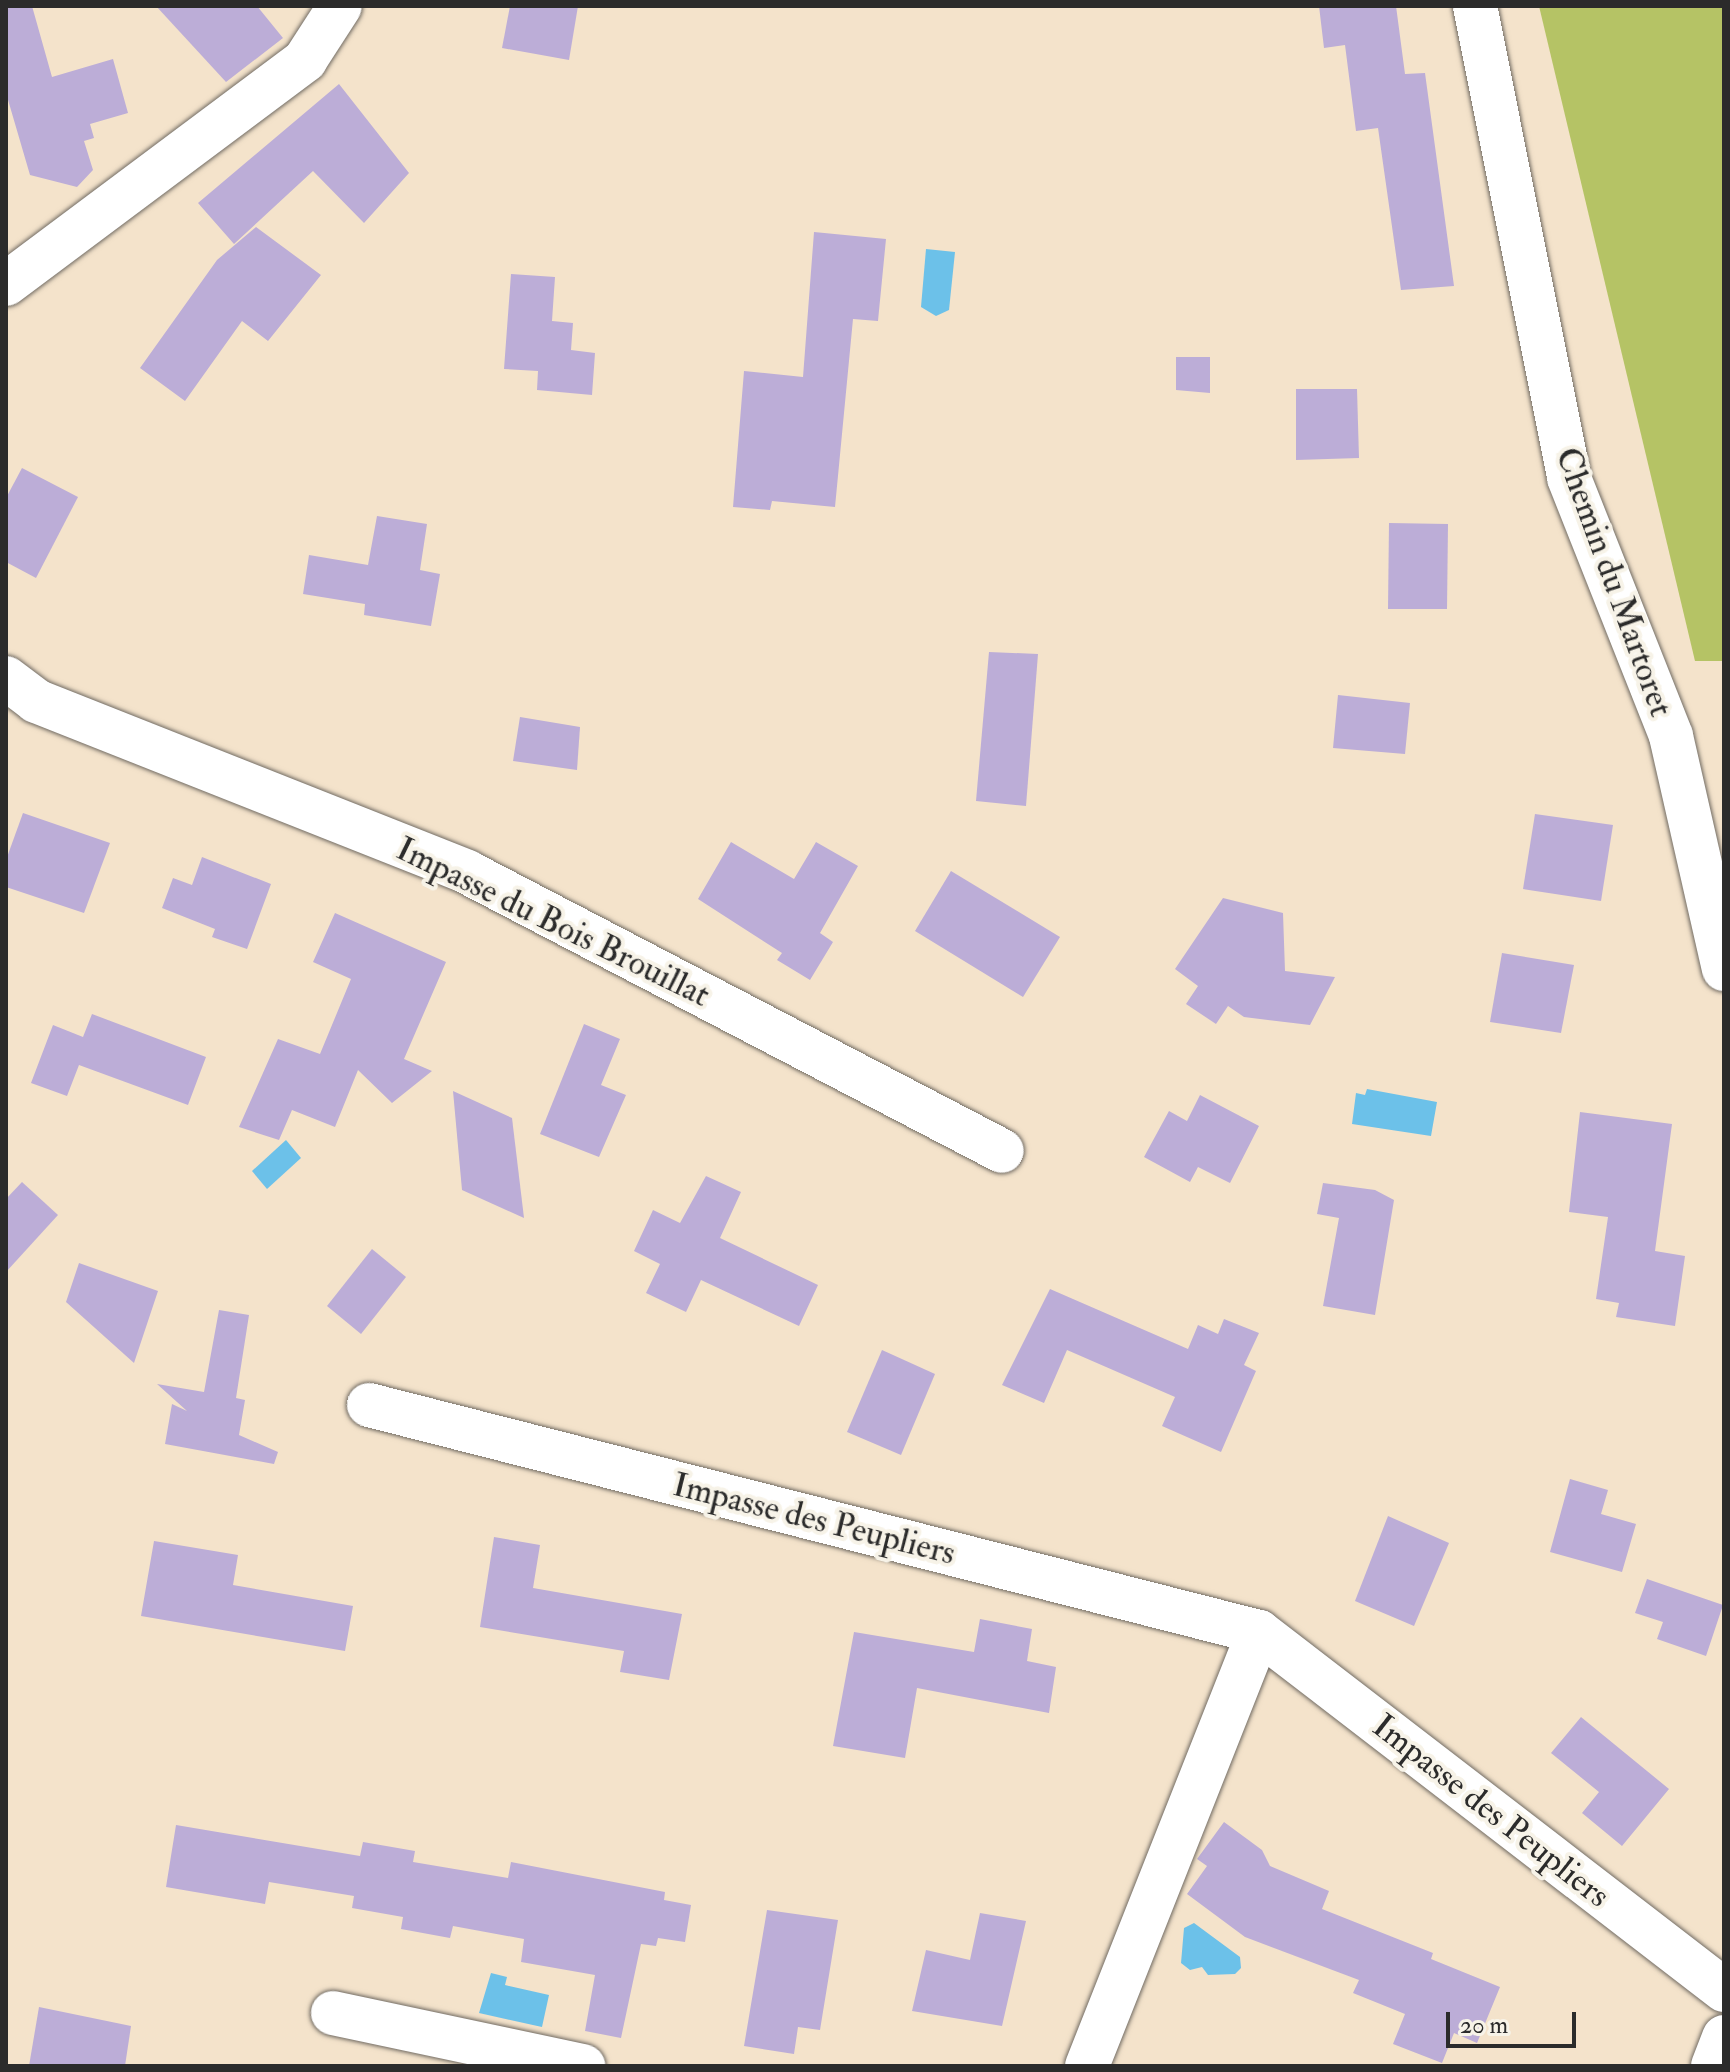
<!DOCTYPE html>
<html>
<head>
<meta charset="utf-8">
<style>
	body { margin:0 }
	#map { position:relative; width:1730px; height:2072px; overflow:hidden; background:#f4e3cb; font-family:"IM FELL Double Pica",serif }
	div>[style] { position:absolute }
	.green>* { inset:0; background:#b5c365 }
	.water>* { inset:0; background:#6cc1e9 }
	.building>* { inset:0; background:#bcadd7 }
	.roads { filter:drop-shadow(0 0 2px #716b63) drop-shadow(0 0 2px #716b63) }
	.street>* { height:44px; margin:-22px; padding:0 22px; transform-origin:22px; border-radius:22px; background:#fff }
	span { translate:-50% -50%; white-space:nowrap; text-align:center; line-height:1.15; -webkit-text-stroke:8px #f7f3e8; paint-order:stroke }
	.street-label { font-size:34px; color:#2b2b2b }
	.frame { position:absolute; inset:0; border:8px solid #2b2b2b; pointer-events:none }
	.scale { position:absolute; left:1446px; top:2012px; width:130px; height:36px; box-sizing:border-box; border:4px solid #2b2b2b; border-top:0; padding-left:10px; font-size:24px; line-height:28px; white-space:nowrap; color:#2b2b2b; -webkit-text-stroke:6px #f7f3e8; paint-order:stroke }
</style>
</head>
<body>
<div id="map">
	<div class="green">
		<div style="clip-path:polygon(1539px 6px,1724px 6px,1724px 661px,1695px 661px)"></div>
	</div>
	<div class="water">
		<div style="clip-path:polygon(926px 249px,955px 252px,949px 310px,936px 316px,921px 307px)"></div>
		<div style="clip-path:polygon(1367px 1089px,1437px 1102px,1431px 1136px,1352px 1124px,1356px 1093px,1365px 1095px)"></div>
		<div style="clip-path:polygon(286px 1140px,301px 1158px,267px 1189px,252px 1171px)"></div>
		<div style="clip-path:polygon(1194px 1923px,1240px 1957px,1241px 1968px,1235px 1974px,1208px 1975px,1202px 1967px,1190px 1970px,1181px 1963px,1184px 1928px)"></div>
		<div style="clip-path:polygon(491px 1973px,507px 1977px,505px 1985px,549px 1995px,542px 2027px,479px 2013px)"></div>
	</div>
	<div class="building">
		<div style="clip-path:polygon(6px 6px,32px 6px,52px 77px,113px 59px,128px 113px,90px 124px,94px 138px,84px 141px,93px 170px,77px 187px,30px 175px,6px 93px)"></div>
		<div style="clip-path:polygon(156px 6px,257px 6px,283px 38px,226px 82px)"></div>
		<div style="clip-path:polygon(510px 6px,578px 6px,569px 60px,502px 48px)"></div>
		<div style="clip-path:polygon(1319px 6px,1396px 6px,1405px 74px,1425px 73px,1454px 286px,1401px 290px,1378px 128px,1356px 131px,1345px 45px,1324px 48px)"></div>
		<div style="clip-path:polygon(339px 84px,409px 173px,364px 223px,313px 171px,234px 244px,198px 203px)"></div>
		<div style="clip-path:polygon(256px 227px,321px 275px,268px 341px,242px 321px,185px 401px,140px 368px,217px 260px)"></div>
		<div style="clip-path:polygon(814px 232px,886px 239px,878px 321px,853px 319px,835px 507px,772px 501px,770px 510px,733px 507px,744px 371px,803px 377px)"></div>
		<div style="clip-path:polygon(511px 274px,555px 277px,552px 321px,573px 323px,571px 350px,595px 353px,592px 395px,537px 390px,538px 371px,504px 369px)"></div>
		<div style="clip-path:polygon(1176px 357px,1210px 357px,1210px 393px,1176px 390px)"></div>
		<div style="clip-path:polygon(1296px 389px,1357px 389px,1359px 458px,1296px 460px)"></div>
		<div style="clip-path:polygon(22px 468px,78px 497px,36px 578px,6px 562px,6px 498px)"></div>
		<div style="clip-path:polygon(377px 516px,427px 524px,420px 570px,440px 574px,431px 626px,364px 615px,365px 604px,303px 594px,309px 555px,368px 565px)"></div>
		<div style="clip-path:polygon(1389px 523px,1448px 524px,1447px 609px,1388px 609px)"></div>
		<div style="clip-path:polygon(989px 652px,1038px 654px,1026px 806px,976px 801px)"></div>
		<div style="clip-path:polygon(1338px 695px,1410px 703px,1405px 754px,1333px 748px)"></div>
		<div style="clip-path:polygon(520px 717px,580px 727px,577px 770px,513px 761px)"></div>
		<div style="clip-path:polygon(23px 813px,110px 843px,84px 913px,6px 887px,6px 860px)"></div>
		<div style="clip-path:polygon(1535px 814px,1613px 825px,1601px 901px,1523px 889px)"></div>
		<div style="clip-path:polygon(731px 842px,794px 879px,816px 842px,858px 866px,820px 933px,833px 942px,810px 980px,777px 960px,782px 953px,698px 899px)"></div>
		<div style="clip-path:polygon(202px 857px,271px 884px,247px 949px,212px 937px,215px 929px,162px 908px,173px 878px,192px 885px)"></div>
		<div style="clip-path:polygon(951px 871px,1060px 937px,1023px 997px,915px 931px)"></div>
		<div style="clip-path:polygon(1223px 898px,1283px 913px,1285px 971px,1335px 977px,1310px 1025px,1244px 1017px,1228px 1006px,1216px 1024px,1186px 1004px,1198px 986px,1175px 969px)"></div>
		<div style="clip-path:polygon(335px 913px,446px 962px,404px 1059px,432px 1071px,392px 1103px,358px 1070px,335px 1127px,292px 1110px,279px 1140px,239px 1127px,278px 1039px,320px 1054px,351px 979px,313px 962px)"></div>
		<div style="clip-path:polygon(1502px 953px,1574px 965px,1561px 1033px,1490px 1022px)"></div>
		<div style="clip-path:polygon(92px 1014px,206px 1057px,188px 1105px,79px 1065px,67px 1096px,31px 1083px,53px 1025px,83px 1037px)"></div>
		<div style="clip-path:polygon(584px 1024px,620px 1039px,601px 1085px,626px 1095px,599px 1157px,540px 1134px)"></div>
		<div style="clip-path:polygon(453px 1091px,512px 1118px,524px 1218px,462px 1190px)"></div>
		<div style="clip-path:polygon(1200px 1095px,1259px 1126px,1230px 1183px,1198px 1167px,1190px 1182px,1144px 1157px,1169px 1111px,1187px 1121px)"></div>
		<div style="clip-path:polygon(1580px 1112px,1672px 1124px,1655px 1251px,1685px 1256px,1675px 1326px,1616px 1317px,1619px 1303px,1596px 1299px,1608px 1217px,1569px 1212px)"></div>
		<div style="clip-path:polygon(706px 1176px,741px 1192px,720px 1238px,818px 1285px,799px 1326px,701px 1280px,686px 1312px,646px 1293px,660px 1264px,634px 1251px,653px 1210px,680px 1223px)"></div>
		<div style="clip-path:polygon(22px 1182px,58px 1215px,6px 1272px,6px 1199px)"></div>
		<div style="clip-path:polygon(1323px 1183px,1375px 1190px,1394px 1200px,1375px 1315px,1323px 1306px,1339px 1218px,1317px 1214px)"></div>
		<div style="clip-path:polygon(372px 1249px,406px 1277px,361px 1334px,327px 1306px)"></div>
		<div style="clip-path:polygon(79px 1263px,158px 1291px,134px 1363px,66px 1302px)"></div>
		<div style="clip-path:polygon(1050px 1289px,1188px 1349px,1198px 1325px,1218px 1334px,1224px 1319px,1259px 1333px,1244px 1365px,1256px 1371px,1221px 1452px,1162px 1426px,1175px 1397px,1067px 1350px,1044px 1403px,1002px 1385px)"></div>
		<div style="clip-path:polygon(219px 1310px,249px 1315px,236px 1398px,245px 1400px,239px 1435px,278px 1452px,274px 1464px,165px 1444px,172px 1404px,187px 1411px,157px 1384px,204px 1392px)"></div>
		<div style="clip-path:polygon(882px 1350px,935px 1374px,901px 1455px,847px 1432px)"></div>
		<div style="clip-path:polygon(1570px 1479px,1608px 1490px,1601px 1514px,1636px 1524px,1622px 1572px,1550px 1552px)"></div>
		<div style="clip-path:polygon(1388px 1516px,1449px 1543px,1414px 1626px,1355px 1601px)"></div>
		<div style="clip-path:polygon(494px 1537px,540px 1545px,533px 1588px,682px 1614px,669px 1680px,620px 1672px,624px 1651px,480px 1627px)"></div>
		<div style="clip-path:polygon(154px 1541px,238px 1555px,233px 1585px,353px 1606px,345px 1651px,141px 1616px)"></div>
		<div style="clip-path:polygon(1647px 1579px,1723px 1605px,1706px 1656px,1657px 1639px,1663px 1622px,1635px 1613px)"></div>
		<div style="clip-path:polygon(980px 1619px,1032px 1629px,1027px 1661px,1056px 1667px,1049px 1713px,917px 1688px,905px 1758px,833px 1746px,854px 1632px,974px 1652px)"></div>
		<div style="clip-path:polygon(1581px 1717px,1669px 1789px,1622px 1846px,1582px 1813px,1599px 1792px,1551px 1753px)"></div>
		<div style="clip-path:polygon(1224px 1822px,1262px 1850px,1270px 1866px,1329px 1891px,1322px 1909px,1433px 1953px,1431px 1959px,1500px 1987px,1477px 2043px,1454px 2033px,1442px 2063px,1393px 2044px,1405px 2014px,1353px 1993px,1359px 1980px,1245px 1937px,1187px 1894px,1207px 1866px,1197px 1859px)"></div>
		<div style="clip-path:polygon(176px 1825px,360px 1856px,363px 1842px,415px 1851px,413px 1862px,508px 1878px,511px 1862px,665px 1892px,664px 1900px,691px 1905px,685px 1942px,658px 1938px,656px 1946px,641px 1944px,621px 2038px,585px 2031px,595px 1975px,521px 1962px,524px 1939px,453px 1926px,450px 1938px,401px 1929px,403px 1917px,352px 1908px,354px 1896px,269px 1882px,265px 1904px,166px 1887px)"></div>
		<div style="clip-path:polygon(767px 1910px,838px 1920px,820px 2030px,798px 2027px,794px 2054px,744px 2046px)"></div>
		<div style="clip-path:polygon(980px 1913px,1026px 1921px,1002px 2026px,912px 2011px,926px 1950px,970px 1960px)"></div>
		<div style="clip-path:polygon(39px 2007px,131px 2026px,125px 2066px,29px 2066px)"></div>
	</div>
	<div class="roads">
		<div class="street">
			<div style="left:1475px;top:6px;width:481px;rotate:78.7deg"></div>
			<div style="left:1569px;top:478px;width:277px;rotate:68.4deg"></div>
			<div style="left:1671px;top:736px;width:239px;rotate:77.2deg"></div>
			<div style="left:6px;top:284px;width:374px;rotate:-36.8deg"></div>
			<div style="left:305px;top:60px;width:64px;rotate:-57.1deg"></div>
			<div style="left:6px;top:678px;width:38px;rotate:37deg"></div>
			<div style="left:36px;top:701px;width:464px;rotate:21.6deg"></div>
			<div style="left:467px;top:872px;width:603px;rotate:27.54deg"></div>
			<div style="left:369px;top:1405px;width:918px;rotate:14.31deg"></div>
			<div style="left:1259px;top:1632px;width:587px;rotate:37.59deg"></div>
			<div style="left:333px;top:2013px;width:256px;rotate:12deg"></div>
			<div style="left:1087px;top:2066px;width:467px;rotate:-68.4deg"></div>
			<div style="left:1713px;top:2066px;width:31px;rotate:-69deg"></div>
		</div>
	</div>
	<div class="street-label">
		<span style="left:1614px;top:582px;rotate:70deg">Chemin du Martoret</span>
		<span style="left:553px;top:922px;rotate:26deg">Impasse du Bois Brouillat</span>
		<span style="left:814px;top:1519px;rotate:14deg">Impasse des Peupliers</span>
		<span style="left:1491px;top:1811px;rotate:38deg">Impasse des Peupliers</span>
	</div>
	<div class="frame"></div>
	<div class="scale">20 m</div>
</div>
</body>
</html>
